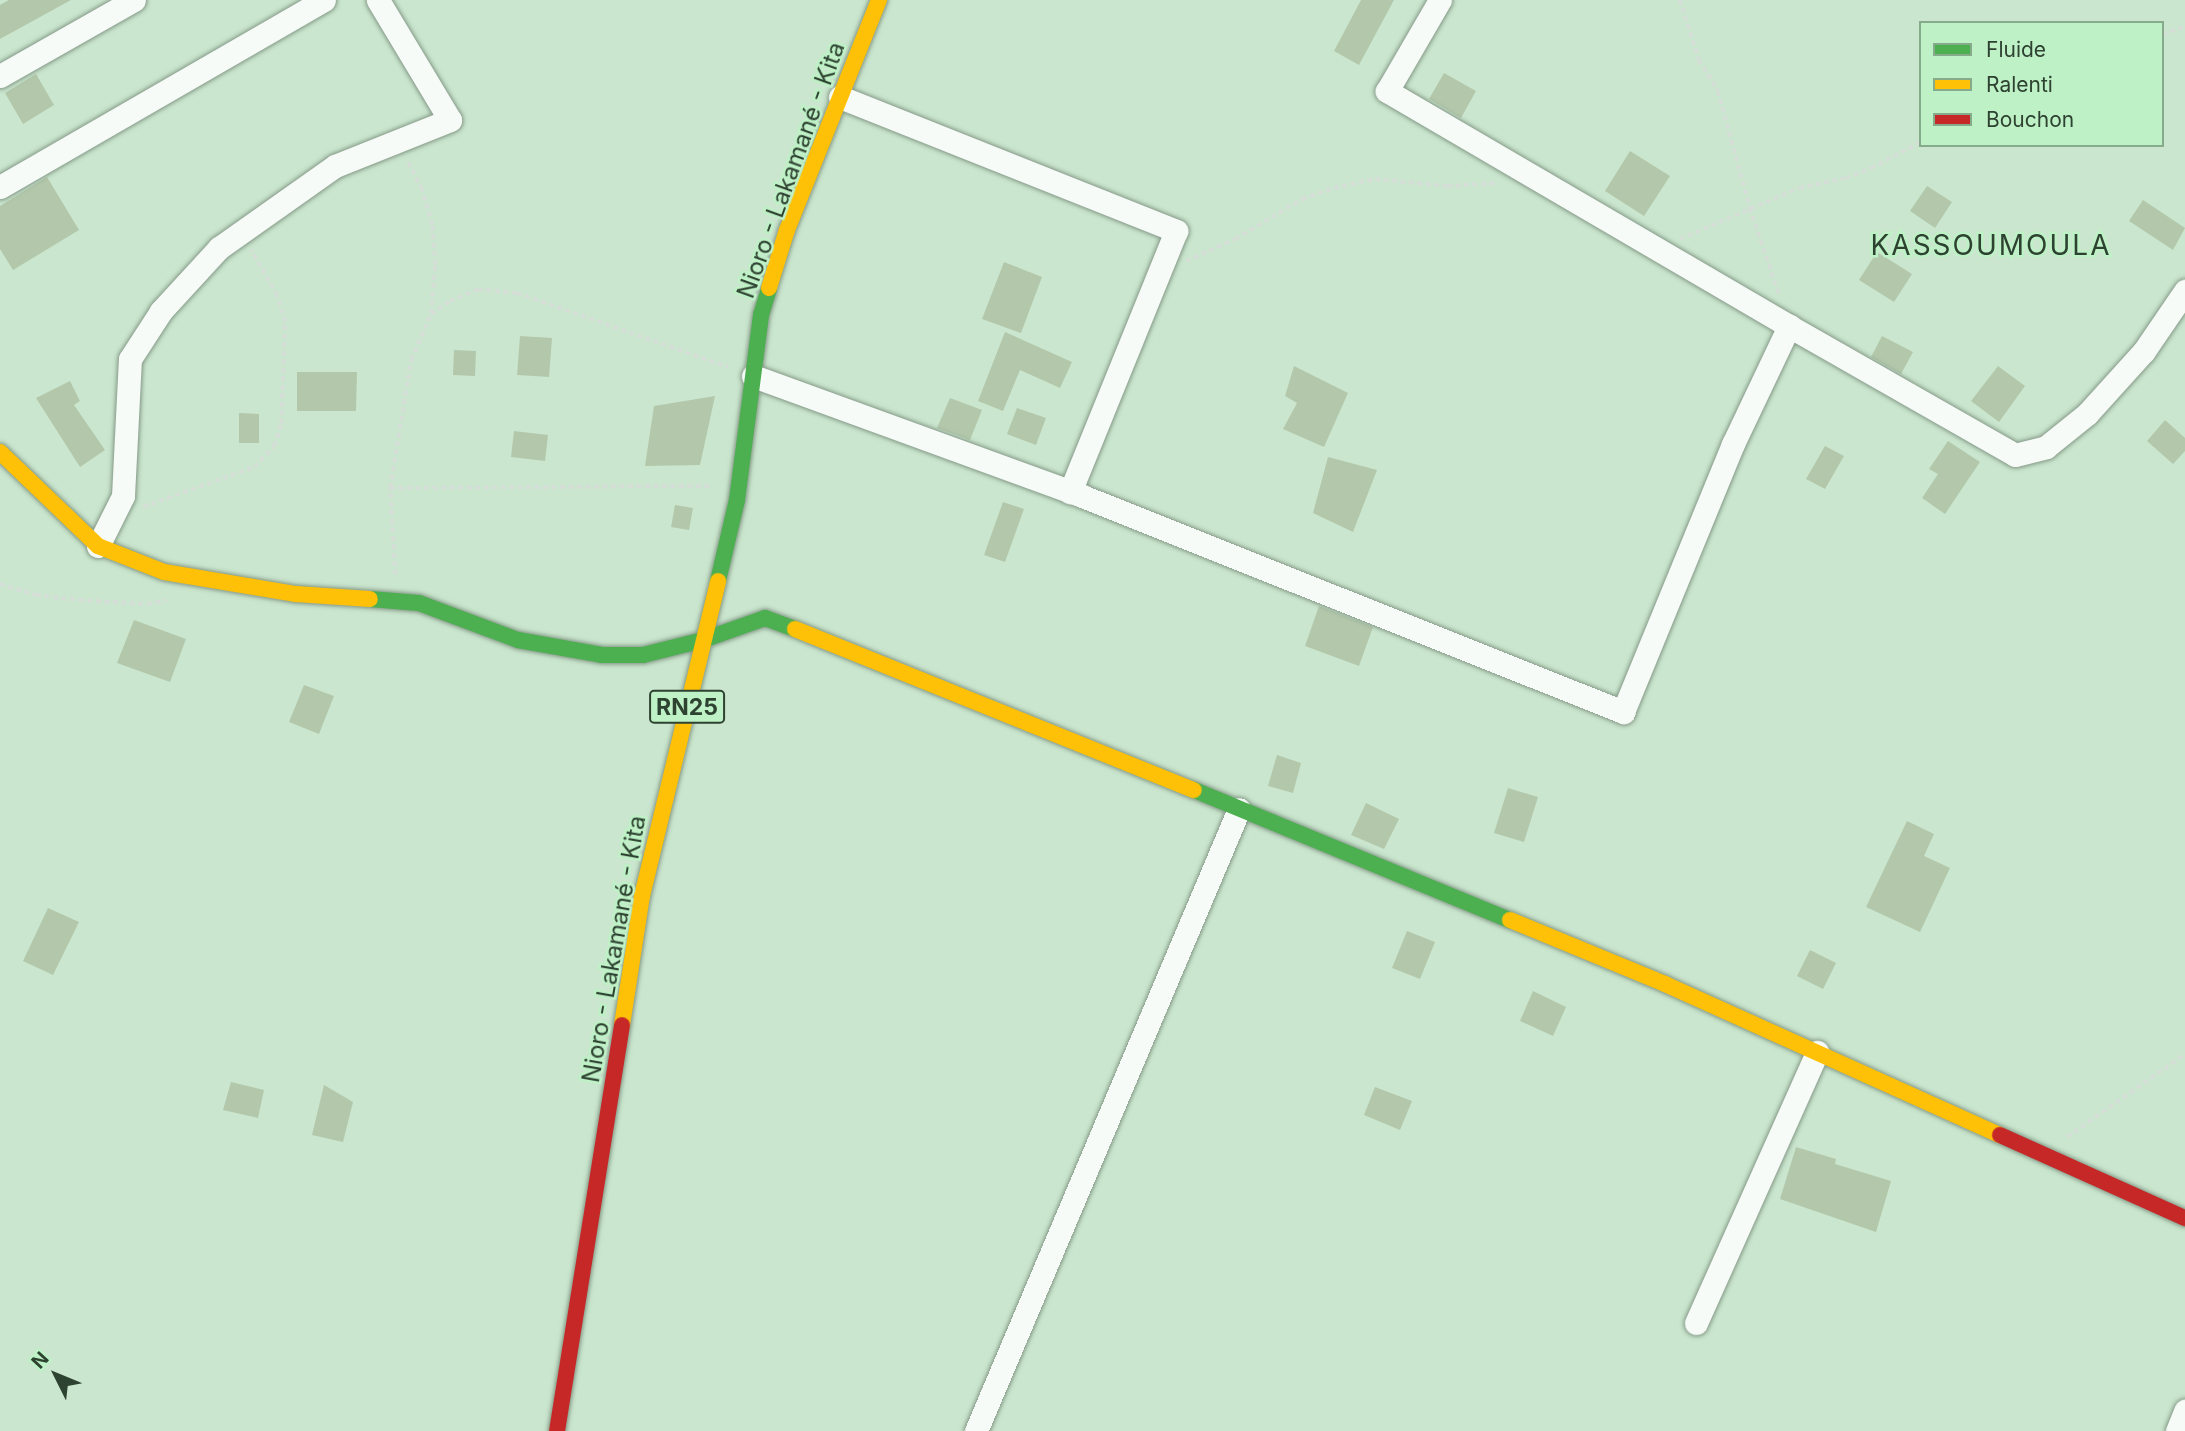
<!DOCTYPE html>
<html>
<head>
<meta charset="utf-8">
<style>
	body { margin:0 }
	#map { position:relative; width:2185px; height:1431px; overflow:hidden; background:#cae6ce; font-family:Inter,sans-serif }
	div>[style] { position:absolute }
	.building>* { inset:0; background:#b3c8ab }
	.path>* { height:3.5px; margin-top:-1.75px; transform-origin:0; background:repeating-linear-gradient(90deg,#d4ded6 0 5px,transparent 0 8.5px) }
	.roads { filter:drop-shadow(0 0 2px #859a88) drop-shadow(0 0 2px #859a88) }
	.street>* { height:23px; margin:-11.5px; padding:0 11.5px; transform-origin:11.5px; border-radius:11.5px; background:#f7fbf8 }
	.fast>* { height:16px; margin:-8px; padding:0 8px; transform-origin:8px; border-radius:8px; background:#4caf50 }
	.slow>* { height:16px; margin:-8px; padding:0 8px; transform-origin:8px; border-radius:8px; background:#ffc107 }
	.jam>* { height:16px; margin:-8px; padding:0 8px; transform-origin:8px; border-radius:8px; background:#c62828 }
	span { translate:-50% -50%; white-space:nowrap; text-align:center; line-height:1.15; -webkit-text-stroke:5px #bff1c6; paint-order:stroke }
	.shield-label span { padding:2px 5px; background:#bff1c6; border:2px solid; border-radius:5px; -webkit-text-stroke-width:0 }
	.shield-label { font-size:23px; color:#2e4231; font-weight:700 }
	.street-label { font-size:24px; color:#2e4231 }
	.quarter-label { font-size:28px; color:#2e4231; letter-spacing:2px }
	.legend { position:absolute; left:1919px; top:21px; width:245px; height:126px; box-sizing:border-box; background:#bff1c6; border:2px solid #85ab8a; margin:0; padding:9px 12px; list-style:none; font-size:21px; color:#2e4231 }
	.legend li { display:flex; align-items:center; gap:14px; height:35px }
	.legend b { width:35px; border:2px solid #85ab8a }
	.north { position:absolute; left:21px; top:1340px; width:70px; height:70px; -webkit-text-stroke:5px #bff1c6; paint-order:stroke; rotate:313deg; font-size:19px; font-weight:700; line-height:28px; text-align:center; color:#2e4231 }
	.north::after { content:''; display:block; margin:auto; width:24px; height:32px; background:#2e4231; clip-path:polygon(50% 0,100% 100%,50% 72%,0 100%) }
</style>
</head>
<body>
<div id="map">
	<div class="building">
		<div style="clip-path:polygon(9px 0,71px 0,0 39px,0 5px)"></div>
		<div style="clip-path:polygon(1361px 0,1394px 0,1359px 65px,1334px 51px)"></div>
		<div style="clip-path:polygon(1444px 73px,1476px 91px,1461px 118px,1429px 99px)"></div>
		<div style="clip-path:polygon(36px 74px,54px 105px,23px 124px,5px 93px)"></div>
		<div style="clip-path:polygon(1630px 151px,1670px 176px,1644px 216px,1605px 191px)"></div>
		<div style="clip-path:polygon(47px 177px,79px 230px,13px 270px,0 249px,0 206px)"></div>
		<div style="clip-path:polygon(1927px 186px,1952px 202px,1935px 228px,1910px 211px)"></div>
		<div style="clip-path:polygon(2143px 200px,2185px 228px,2173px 250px,2129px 221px)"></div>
		<div style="clip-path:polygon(1877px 252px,1912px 274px,1894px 302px,1859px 280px)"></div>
		<div style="clip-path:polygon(1004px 262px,1042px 277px,1021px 333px,982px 319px)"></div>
		<div style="clip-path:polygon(1005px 332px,1072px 362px,1060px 388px,1020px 370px,1003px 411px,978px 401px)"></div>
		<div style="clip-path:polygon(520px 336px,552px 338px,549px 377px,517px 375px)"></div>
		<div style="clip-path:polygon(1882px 336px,1913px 352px,1901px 374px,1871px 357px)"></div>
		<div style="clip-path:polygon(454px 350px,476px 351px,475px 376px,453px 375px)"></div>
		<div style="clip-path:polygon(1294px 366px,1348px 393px,1324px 447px,1283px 429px,1297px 403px,1285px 396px)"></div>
		<div style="clip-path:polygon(1998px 366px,2025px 386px,1999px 422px,1971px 401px)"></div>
		<div style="clip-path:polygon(297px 372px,357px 372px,356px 411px,297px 411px)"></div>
		<div style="clip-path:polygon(70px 381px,80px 401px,74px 405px,105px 450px,80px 467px,36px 398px)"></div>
		<div style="clip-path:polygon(715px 396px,700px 465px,645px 466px,654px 406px)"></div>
		<div style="clip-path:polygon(950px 398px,982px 410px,970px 440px,937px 428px)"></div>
		<div style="clip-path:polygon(1017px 408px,1046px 418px,1036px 445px,1007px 434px)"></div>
		<div style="clip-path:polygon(239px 413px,259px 414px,259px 443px,239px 443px)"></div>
		<div style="clip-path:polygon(2165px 420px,2185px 438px,2185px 451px,2173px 464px,2147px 441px)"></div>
		<div style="clip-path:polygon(514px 431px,548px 435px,545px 461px,511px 457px)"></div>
		<div style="clip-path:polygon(1948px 441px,1980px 462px,1945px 514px,1922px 498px,1938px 474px,1929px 469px)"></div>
		<div style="clip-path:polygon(1825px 446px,1844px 456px,1825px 489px,1806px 479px)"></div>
		<div style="clip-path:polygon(1328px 457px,1377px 470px,1353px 532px,1313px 513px)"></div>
		<div style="clip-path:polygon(1003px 502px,1024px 509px,1005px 562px,984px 555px)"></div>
		<div style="clip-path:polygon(675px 505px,693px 508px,689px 530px,671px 527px)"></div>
		<div style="clip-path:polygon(1319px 606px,1373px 627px,1359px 666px,1305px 646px)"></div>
		<div style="clip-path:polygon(134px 620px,186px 639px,170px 682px,117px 663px)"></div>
		<div style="clip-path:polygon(304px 685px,334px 696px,319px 734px,289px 722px)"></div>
		<div style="clip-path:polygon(1277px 755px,1301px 763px,1293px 793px,1268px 786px)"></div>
		<div style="clip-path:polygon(1508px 788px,1538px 797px,1524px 842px,1494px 833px)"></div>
		<div style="clip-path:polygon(1366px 803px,1399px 819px,1384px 849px,1351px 835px)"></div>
		<div style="clip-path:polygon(1907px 821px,1934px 834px,1924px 856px,1950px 868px,1920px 932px,1866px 907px)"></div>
		<div style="clip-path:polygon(48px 908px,79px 922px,53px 975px,23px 961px)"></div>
		<div style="clip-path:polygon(1407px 931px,1435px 942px,1420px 979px,1392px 968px)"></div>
		<div style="clip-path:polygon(1810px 950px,1836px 963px,1823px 989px,1797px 976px)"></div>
		<div style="clip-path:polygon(1533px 991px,1566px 1007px,1553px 1036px,1520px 1021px)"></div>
		<div style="clip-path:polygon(231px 1082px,264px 1090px,258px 1118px,223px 1110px)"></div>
		<div style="clip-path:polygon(324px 1085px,353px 1102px,343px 1142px,312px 1135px)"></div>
		<div style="clip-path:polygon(1375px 1087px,1412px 1101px,1400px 1130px,1364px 1115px)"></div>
		<div style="clip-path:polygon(1796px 1147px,1836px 1159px,1835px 1164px,1891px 1181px,1876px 1232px,1780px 1199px)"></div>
	</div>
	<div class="path">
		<div style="left:1680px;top:0;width:63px;rotate:72.4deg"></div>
		<div style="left:1699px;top:60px;width:36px;rotate:58deg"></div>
		<div style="left:1718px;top:91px;width:121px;rotate:74.7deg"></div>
		<div style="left:1750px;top:208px;width:91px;rotate:71.4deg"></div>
		<div style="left:2162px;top:34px;width:24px;rotate:-17deg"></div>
		<div style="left:1680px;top:239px;width:129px;rotate:-23.2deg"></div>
		<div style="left:1799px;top:188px;width:48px;rotate:-12deg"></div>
		<div style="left:1846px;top:178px;width:27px;rotate:-22deg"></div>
		<div style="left:1871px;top:168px;width:56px;rotate:-27.5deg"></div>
		<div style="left:1186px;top:261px;width:54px;rotate:-24.2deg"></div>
		<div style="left:1235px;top:239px;width:78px;rotate:-30.8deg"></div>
		<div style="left:1302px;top:199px;width:34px;rotate:-19deg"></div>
		<div style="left:1334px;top:188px;width:42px;rotate:-12.4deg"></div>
		<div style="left:1375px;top:179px;width:72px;rotate:5.6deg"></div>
		<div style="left:1447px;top:186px;width:52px;rotate:-3.3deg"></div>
		<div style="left:431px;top:314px;width:23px;rotate:-34deg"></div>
		<div style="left:450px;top:301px;width:30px;rotate:-23deg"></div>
		<div style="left:478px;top:289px;width:39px;rotate:6deg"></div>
		<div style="left:517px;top:293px;width:224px;rotate:19.3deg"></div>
		<div style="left:390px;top:488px;width:322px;rotate:-0.4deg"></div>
		<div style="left:143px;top:507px;width:118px;rotate:-19.8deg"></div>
		<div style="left:254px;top:467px;width:29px;rotate:-46deg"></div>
		<div style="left:274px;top:446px;width:23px;rotate:-72deg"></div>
		<div style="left:281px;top:424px;width:102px;rotate:-87.8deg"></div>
		<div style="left:285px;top:322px;width:27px;rotate:-107deg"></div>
		<div style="left:277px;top:296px;width:53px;rotate:-119.5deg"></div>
		<div style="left:395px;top:575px;width:87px;rotate:-93.3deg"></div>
		<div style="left:390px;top:488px;width:130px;rotate:-80.7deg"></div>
		<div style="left:411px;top:360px;width:50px;rotate:-66.5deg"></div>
		<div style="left:431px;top:314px;width:49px;rotate:-85.3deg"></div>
		<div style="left:435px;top:265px;width:40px;rotate:-94.3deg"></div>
		<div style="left:432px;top:225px;width:36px;rotate:-106deg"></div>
		<div style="left:422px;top:190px;width:34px;rotate:-117deg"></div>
		<div style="left:0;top:584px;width:38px;rotate:17deg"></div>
		<div style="left:36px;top:595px;width:43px;rotate:6.6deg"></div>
		<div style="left:79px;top:600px;width:68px;rotate:3.4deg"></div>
		<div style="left:147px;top:604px;width:20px;rotate:-11deg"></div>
		<div style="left:2067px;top:1137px;width:144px;rotate:-35.1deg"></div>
	</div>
	<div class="roads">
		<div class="street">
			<div style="left:0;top:76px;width:154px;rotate:-29.6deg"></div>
			<div style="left:840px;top:97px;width:362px;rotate:21.7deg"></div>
			<div style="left:1176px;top:231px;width:282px;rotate:112.1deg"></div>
			<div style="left:0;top:187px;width:374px;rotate:-30deg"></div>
			<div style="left:1789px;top:326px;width:260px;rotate:29.7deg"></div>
			<div style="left:2015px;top:455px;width:32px;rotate:-14deg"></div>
			<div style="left:2046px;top:447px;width:53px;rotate:-38.8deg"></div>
			<div style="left:2087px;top:414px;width:85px;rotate:-47.9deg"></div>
			<div style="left:2144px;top:351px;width:73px;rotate:-55.7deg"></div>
			<div style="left:753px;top:376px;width:350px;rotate:20deg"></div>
			<div style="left:1082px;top:496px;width:583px;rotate:21.76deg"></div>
			<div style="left:1623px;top:712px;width:290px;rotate:-67.7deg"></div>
			<div style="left:1733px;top:444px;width:131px;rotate:-64.6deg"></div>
			<div style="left:1789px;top:326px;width:466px;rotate:-149.7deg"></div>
			<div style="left:1387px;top:91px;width:105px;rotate:-59.8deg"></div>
			<div style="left:98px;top:546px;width:56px;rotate:-63.4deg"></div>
			<div style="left:123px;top:496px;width:137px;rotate:-87.1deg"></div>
			<div style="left:130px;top:359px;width:57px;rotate:-57.1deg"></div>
			<div style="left:161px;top:311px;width:86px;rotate:-47.4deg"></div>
			<div style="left:219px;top:248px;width:142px;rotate:-35.3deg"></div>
			<div style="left:335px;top:166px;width:124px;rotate:-21.8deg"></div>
			<div style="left:450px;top:120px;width:140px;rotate:-121deg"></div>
			<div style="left:1696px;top:1323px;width:297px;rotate:-65.9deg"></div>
			<div style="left:976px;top:1431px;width:675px;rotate:-67.08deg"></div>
			<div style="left:2177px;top:1431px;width:22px;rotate:-68deg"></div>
		</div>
		<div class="fast">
			<div style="left:718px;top:581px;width:83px;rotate:-76.8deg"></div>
			<div style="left:737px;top:500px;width:187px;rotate:-82.6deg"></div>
			<div style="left:761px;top:315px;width:28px;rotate:-73deg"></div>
			<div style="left:370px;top:599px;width:49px;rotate:4.7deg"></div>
			<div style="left:419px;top:603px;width:106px;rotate:20.5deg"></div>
			<div style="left:518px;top:640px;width:85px;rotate:10.1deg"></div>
			<div style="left:602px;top:655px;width:41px"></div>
			<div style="left:643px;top:655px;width:62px;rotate:-14deg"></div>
			<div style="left:703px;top:640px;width:66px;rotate:-19.5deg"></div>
			<div style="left:765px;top:618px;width:32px;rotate:20deg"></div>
			<div style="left:1194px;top:790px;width:342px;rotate:22.4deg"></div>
		</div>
		<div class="slow">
			<div style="left:769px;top:288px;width:61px;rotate:-72.8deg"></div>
			<div style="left:787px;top:230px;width:248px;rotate:-68.2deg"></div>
			<div style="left:0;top:452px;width:136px;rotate:43.8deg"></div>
			<div style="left:98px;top:546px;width:71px;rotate:21.5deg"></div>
			<div style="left:164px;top:572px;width:134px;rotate:9.5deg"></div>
			<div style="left:296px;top:594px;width:74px;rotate:3.9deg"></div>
			<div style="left:795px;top:629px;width:430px;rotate:22deg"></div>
			<div style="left:1510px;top:920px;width:168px;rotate:22.4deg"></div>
			<div style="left:1665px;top:984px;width:367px;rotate:24.3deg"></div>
			<div style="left:622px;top:1025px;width:131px;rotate:-81.2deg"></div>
			<div style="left:642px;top:896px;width:324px;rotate:-76.4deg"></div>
		</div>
		<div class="jam">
			<div style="left:2000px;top:1135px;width:203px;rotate:24.2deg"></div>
			<div style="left:557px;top:1431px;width:411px;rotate:-80.9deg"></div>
		</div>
	</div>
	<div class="shield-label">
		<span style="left:687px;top:707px">RN25</span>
	</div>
	<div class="street-label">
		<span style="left:791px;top:170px;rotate:-70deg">Nioro - Lakamané - Kita</span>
		<span style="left:614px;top:949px;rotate:-80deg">Nioro - Lakamané - Kita</span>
	</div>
	<div class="quarter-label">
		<span style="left:1991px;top:245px">KASSOUMOULA</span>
	</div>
	<ul class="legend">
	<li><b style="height:9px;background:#4caf50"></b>Fluide</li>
	<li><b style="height:9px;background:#ffc107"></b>Ralenti</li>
	<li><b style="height:9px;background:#c62828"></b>Bouchon</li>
	</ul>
	<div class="north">N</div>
</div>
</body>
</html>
